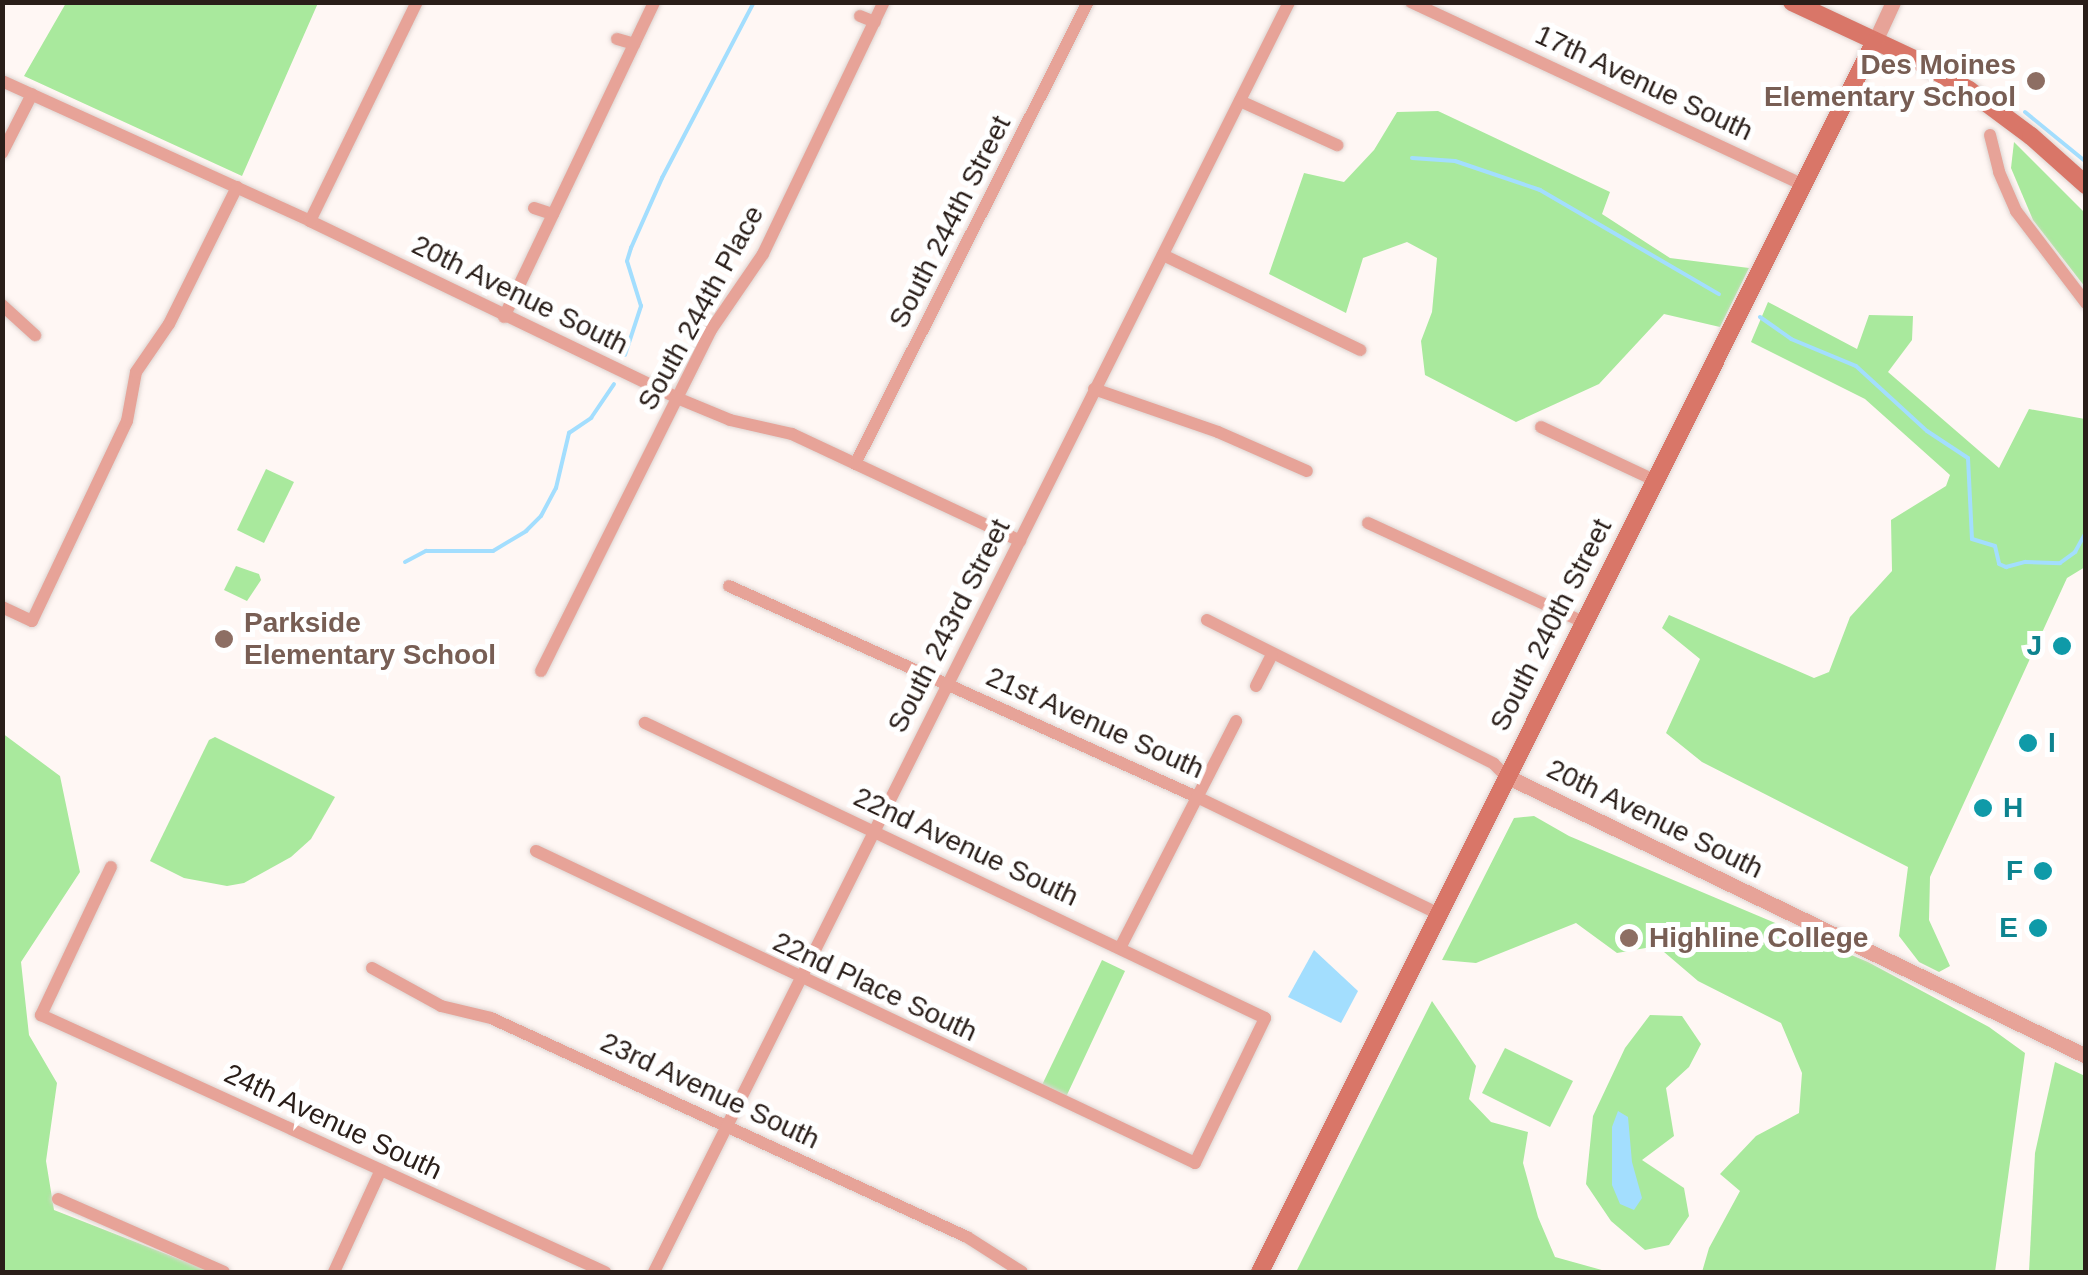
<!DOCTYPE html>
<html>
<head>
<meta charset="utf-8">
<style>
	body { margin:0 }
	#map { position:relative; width:2088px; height:1275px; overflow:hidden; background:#fff7f4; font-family:Arial,sans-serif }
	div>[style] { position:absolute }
	.green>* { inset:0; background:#a9e99d }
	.water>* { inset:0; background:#a3defe }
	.stream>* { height:4px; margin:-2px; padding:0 2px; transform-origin:2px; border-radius:2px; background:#a3defe }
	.roads { filter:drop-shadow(0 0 2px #ddd4d1) drop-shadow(0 0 2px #ddd4d1) }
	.minor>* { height:12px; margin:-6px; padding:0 6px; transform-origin:6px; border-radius:6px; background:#e7a398 }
	.tertiary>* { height:15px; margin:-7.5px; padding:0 7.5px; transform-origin:7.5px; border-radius:7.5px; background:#e7a398 }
	.secondary>* { height:18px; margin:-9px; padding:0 9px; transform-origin:9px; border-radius:9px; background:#d97668 }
	.dots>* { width:28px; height:28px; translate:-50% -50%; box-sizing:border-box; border:5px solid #fff; border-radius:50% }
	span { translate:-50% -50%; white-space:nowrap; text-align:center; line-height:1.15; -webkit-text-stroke:10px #fff; paint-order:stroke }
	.education-label { font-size:28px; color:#785e54; font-weight:700 }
	.right { translate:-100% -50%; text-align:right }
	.left { translate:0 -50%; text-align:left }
	.street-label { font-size:28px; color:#2a1e19 }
	.culture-label { font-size:28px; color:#0d838f; font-weight:700 }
	.frame { position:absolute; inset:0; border:5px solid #2a1e19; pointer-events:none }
</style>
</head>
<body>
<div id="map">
	<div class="green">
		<div style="clip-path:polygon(66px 3px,66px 2px,318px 3px,242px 176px,24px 76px)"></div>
		<div style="clip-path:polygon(1438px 111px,1610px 192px,1602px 214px,1670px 258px,1749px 268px,1720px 327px,1664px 314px,1599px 384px,1516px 422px,1425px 375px,1421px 341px,1432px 312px,1437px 258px,1407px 242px,1363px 258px,1346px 313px,1269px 274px,1304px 173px,1344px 182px,1374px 150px,1397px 112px)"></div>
		<div style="clip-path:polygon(2014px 142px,2085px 213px,2085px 287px,2033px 220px,2011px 168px)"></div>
		<div style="clip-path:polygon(1768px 302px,1857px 349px,1869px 315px,1913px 316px,1912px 340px,1888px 372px,1999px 468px,2029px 409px,2085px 419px,2085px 567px,2067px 578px,1930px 877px,1929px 920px,1950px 966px,1939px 972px,1919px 962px,1899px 936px,1908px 867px,1702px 762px,1666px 733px,1700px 659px,1662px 628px,1669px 615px,1814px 678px,1829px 672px,1850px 617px,1892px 571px,1891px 520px,1946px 486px,1950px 475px,1865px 399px,1751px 342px)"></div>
		<div style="clip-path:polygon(266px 469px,294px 482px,264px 543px,237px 530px)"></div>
		<div style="clip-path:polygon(236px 566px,259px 574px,261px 580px,247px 601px,224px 590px)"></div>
		<div style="clip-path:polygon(2px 733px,60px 776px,80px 872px,21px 962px,29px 1035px,57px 1083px,46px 1161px,54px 1210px,212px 1272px,3px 1272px)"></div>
		<div style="clip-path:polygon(215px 737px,335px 797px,311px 839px,291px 857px,244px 883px,227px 886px,184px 878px,150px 861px,209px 740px)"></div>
		<div style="clip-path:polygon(1534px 816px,1569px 836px,1868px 962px,1989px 1027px,2025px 1053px,1995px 1272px,1702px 1272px,1709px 1248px,1740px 1191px,1720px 1174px,1756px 1136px,1799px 1113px,1802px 1073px,1781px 1023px,1698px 981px,1657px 946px,1617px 953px,1576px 923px,1476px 963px,1442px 960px,1514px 818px)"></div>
		<div style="clip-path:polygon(1102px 960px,1125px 971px,1066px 1097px,1042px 1085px)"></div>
		<div style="clip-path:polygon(1432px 1001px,1476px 1066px,1469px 1099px,1491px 1122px,1528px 1132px,1523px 1163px,1538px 1217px,1555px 1257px,1609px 1272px,1296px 1272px)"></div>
		<div style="clip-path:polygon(1650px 1015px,1682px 1016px,1701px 1044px,1689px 1067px,1666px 1088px,1674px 1136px,1642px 1160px,1684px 1188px,1689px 1216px,1669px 1245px,1645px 1250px,1611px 1221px,1586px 1184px,1593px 1116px,1625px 1048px)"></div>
		<div style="clip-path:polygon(1505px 1048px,1573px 1081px,1550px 1127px,1482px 1093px)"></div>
		<div style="clip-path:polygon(2055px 1062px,2085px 1076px,2085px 1272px,2029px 1272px,2035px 1153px)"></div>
	</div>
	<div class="water">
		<div style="clip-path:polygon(1314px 950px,1358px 991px,1341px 1023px,1288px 997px)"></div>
		<div style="clip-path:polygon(1618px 1111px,1628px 1117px,1632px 1162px,1642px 1198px,1634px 1210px,1620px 1204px,1612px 1185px,1612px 1127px)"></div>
	</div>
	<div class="stream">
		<div style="left:2025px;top:112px;width:79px;rotate:39.3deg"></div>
		<div style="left:1412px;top:158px;width:43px;rotate:4deg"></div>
		<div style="left:1455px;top:161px;width:90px;rotate:18.8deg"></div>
		<div style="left:1540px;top:190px;width:207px;rotate:30.2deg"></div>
		<div style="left:1760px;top:317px;width:38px;rotate:35deg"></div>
		<div style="left:1791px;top:339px;width:70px;rotate:22.6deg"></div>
		<div style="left:1856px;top:366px;width:96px;rotate:42.5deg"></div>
		<div style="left:1927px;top:431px;width:49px;rotate:33.4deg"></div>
		<div style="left:1968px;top:458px;width:81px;rotate:87.2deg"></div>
		<div style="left:1972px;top:539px;width:24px;rotate:17deg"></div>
		<div style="left:1995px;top:546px;width:18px;rotate:77deg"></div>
		<div style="left:1999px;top:564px;width:8px;rotate:23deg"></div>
		<div style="left:2006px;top:567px;width:20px;rotate:-15deg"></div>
		<div style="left:2025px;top:562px;width:35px;rotate:2deg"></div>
		<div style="left:2060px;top:563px;width:19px;rotate:-36deg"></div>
		<div style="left:2075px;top:552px;width:23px;rotate:-61deg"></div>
		<div style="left:625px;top:355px;width:52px;rotate:-71.9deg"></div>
		<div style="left:641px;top:306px;width:47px;rotate:-107.3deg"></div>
		<div style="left:627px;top:261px;width:14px;rotate:-73deg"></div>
		<div style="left:631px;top:248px;width:77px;rotate:-66.1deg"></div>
		<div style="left:662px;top:178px;width:199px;rotate:-62.4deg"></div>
		<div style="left:405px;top:562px;width:24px;rotate:-28deg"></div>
		<div style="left:426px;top:551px;width:67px"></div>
		<div style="left:493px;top:551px;width:39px;rotate:-31deg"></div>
		<div style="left:526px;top:531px;width:21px;rotate:-45deg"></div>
		<div style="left:541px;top:516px;width:32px;rotate:-62deg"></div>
		<div style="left:556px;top:488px;width:57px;rotate:-76.7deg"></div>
		<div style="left:569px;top:433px;width:27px;rotate:-34deg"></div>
		<div style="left:591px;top:418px;width:41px;rotate:-55.9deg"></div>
	</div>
	<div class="roads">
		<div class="minor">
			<div style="left:1411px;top:2px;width:430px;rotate:25deg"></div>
			<div style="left:860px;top:16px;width:16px;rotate:22deg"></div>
			<div style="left:617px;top:39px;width:18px;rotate:16deg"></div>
			<div style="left:2px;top:81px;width:338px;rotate:24.4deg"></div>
			<div style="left:310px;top:221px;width:407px;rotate:25.7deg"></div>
			<div style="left:677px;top:398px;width:57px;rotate:22.5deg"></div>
			<div style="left:730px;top:420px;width:64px;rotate:12.7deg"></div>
			<div style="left:792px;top:434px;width:252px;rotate:25.1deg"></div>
			<div style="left:1240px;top:101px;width:107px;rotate:24.4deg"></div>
			<div style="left:1990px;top:135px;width:38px;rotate:76deg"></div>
			<div style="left:1999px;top:172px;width:43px;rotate:66.4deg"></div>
			<div style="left:2016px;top:211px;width:116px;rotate:52.7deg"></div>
			<div style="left:2px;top:153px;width:66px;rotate:-63deg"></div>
			<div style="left:534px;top:208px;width:20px;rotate:18deg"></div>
			<div style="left:310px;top:221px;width:244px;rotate:-64deg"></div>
			<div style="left:1163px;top:255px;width:219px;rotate:25.7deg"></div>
			<div style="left:2px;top:305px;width:45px;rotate:42.3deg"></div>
			<div style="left:504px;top:317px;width:349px;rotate:-64.5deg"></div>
			<div style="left:1094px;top:389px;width:131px;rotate:19.1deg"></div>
			<div style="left:1218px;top:432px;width:97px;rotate:23.7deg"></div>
			<div style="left:1541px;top:427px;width:125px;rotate:25.1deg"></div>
			<div style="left:855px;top:464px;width:517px;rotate:-63.24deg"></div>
			<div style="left:1368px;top:523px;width:239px;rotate:24.7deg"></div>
			<div style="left:729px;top:586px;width:516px;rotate:24.28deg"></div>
			<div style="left:1199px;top:798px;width:264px;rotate:25.8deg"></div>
			<div style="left:2px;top:607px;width:33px;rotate:25deg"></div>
			<div style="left:32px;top:621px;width:221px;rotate:-64.6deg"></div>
			<div style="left:127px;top:421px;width:50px;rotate:-79.6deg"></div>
			<div style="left:136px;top:372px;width:58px;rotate:-55.5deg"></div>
			<div style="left:169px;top:324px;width:153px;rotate:-63.6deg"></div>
			<div style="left:1207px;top:620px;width:321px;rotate:26.6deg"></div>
			<div style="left:1494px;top:764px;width:17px;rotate:45deg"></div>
			<div style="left:541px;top:671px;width:381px;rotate:-63.5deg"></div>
			<div style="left:711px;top:330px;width:92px;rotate:-55.6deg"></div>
			<div style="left:763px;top:254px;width:280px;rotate:-64.4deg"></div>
			<div style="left:1256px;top:686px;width:35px;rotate:-63deg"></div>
			<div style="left:536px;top:851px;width:729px;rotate:25.33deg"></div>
			<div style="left:1195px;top:1163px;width:161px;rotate:-64.2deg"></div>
			<div style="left:1265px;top:1018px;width:687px;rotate:-154.55deg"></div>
			<div style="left:111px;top:867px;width:164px;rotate:115.3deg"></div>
			<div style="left:41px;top:1015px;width:620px;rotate:24.5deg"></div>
			<div style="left:1120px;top:948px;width:255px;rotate:-62.9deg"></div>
			<div style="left:372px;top:968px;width:79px;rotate:28.8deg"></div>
			<div style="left:441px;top:1006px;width:51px;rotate:13.5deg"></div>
			<div style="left:491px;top:1018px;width:524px;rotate:24.71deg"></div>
			<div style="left:967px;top:1237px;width:65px;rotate:32.5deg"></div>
			<div style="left:58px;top:1199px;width:181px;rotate:23.7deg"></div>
			<div style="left:334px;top:1272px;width:110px;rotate:-65.3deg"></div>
			<div style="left:654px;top:1272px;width:1420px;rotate:-63.43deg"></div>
		</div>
		<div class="tertiary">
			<div style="left:1875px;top:41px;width:43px;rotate:-65.2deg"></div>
			<div style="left:1506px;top:776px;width:644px;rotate:25.77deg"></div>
		</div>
		<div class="secondary">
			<div style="left:1792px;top:2px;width:135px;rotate:25deg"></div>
			<div style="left:1914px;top:59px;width:63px;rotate:29.4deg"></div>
			<div style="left:1969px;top:90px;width:77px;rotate:36.6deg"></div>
			<div style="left:2031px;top:136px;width:74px;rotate:41.7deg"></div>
			<div style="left:1260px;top:1272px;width:1376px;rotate:-63.45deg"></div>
		</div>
	</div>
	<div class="dots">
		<div style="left:2036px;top:81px;background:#8d6e63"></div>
		<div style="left:224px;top:639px;background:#8d6e63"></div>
		<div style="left:2062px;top:646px;background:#0f9aa8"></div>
		<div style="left:2028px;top:743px;background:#0f9aa8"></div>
		<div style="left:1983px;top:808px;background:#0f9aa8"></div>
		<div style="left:2043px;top:871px;background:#0f9aa8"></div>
		<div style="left:2038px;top:928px;background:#0f9aa8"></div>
		<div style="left:1629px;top:938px;background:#8d6e63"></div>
	</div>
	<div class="education-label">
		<span class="right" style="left:2016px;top:81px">Des Moines<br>Elementary School</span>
		<span class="left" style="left:244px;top:639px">Parkside<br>Elementary School</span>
		<span class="left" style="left:1649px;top:938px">Highline College</span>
	</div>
	<div class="street-label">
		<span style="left:1644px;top:83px;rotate:25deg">17th Avenue South</span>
		<span style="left:950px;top:222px;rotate:-63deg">South 244th Street</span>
		<span style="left:520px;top:295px;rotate:26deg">20th Avenue South</span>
		<span style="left:701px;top:308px;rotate:-61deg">South 244th Place</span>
		<span style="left:1551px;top:625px;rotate:-63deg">South 240th Street</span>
		<span style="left:949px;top:626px;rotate:-63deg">South 243rd Street</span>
		<span style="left:1095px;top:723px;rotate:24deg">21st Avenue South</span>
		<span style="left:1655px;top:819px;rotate:26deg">20th Avenue South</span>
		<span style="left:966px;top:847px;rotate:25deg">22nd Avenue South</span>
		<span style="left:875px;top:987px;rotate:25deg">22nd Place South</span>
		<span style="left:710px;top:1091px;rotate:25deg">23rd Avenue South</span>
		<span style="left:333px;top:1122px;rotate:25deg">24th Avenue South</span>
	</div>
	<div class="culture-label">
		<span class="right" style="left:2042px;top:646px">J</span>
		<span class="left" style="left:2048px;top:743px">I</span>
		<span class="left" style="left:2003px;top:808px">H</span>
		<span class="right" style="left:2023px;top:871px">F</span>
		<span class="right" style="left:2018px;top:928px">E</span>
	</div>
	<div class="frame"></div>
</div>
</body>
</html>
